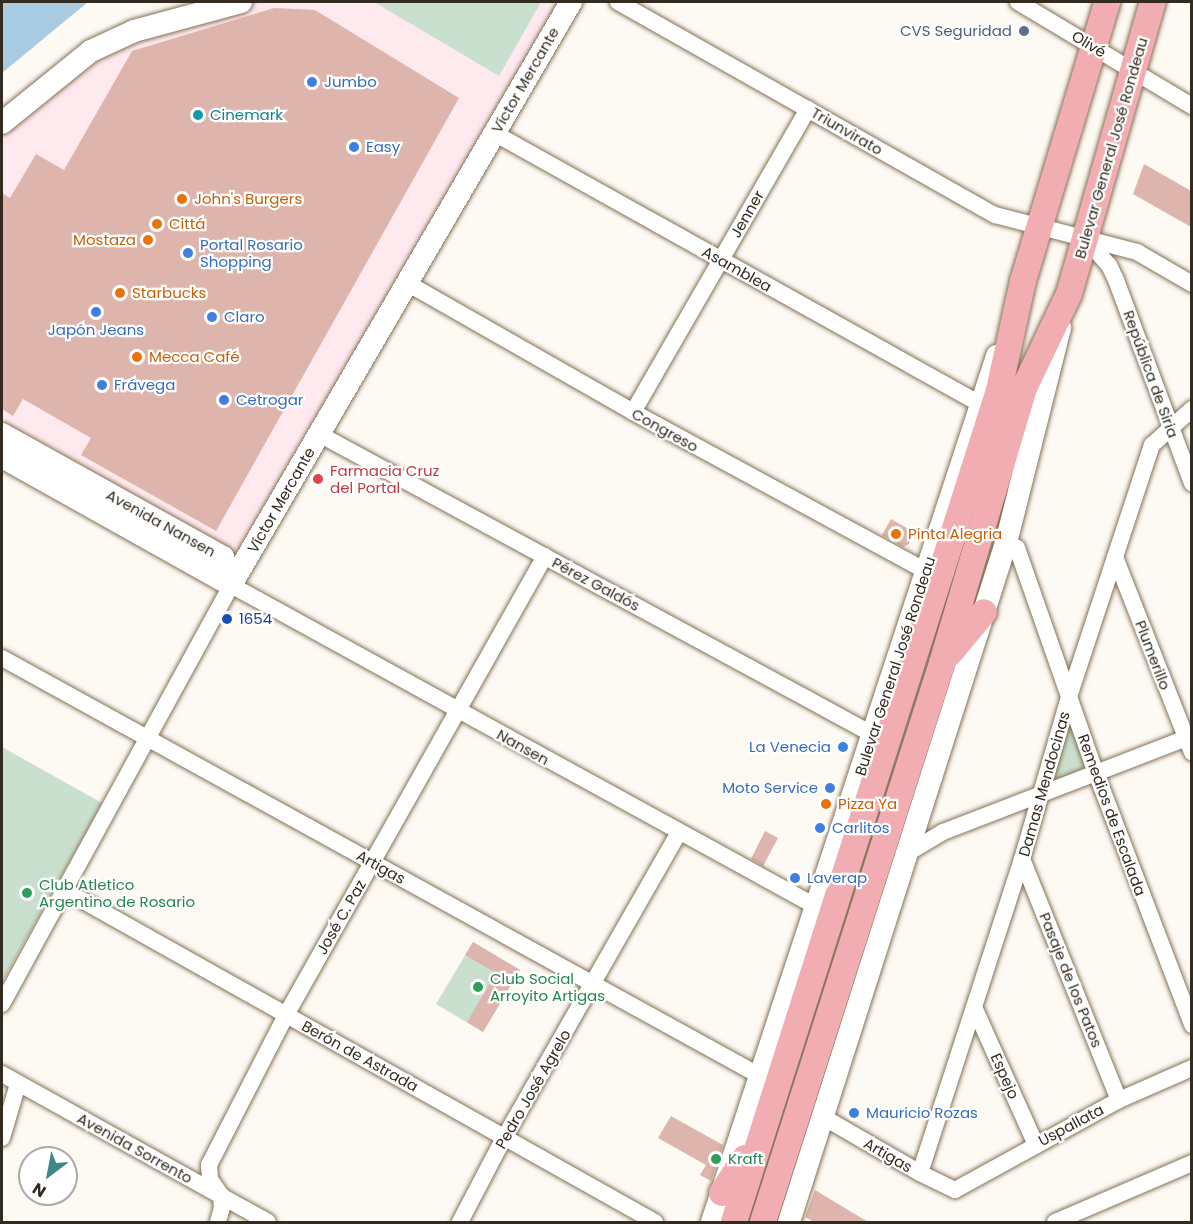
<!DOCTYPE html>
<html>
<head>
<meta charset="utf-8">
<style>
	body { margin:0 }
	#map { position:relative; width:1193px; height:1224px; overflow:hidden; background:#fdf9f3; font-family:Poppins,sans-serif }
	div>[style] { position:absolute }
	.commercial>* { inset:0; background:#fee9ee }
	.green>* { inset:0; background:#cae0cf }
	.water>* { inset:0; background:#a8cbe1 }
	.building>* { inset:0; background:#deb5ad }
	.roads { filter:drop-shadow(0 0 2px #847155) drop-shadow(0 0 2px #847155) }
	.street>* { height:16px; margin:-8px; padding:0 8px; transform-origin:8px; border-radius:8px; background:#fff }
	.secondary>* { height:22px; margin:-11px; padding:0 11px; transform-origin:11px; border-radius:11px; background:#fff }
	.primary>* { height:26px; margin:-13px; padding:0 13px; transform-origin:13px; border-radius:13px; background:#f1adb1 }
	.dots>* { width:16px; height:16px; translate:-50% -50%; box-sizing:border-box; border:3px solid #fff; border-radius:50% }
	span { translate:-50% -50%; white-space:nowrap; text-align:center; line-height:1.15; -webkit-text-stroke:4.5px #fff; paint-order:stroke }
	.service-label { font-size:15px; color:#4e5e75 }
	.right { translate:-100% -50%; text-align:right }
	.street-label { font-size:15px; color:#332b1f }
	.shop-label { font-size:15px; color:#366cbe }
	.left { translate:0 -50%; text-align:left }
	.culture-label { font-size:15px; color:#0d838f }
	.food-label { font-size:15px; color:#c56008 }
	.health-label { font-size:15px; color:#be3a42 }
	.transit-label { font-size:15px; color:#164399 }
	.leisure-label { font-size:15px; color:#27864d }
	.frame { position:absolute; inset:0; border:3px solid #332b1f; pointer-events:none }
	.north { position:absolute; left:18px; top:1146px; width:60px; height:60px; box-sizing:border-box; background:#fff; border:2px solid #adaaa5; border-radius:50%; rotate:212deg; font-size:16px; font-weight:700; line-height:24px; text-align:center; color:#332b1f }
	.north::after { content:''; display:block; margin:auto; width:21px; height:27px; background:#3f878c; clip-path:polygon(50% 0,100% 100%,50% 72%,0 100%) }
</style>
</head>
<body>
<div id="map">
	<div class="commercial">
		<div style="clip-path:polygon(241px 2px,571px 2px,231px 585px,2px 434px,2px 123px,75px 62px)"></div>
	</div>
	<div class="green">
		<div style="clip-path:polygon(374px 2px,541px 2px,499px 76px)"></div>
		<div style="clip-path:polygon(1073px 726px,1088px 769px,1048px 786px,1064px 727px)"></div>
		<div style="clip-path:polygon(2px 747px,102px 803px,2px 982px)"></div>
		<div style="clip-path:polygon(473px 942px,520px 970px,483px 1032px,436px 1004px)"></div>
	</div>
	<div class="water">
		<div style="clip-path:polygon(2px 2px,88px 2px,2px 73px)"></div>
	</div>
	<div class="building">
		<div style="clip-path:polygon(274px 8px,315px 10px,459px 98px,216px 531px,81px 455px,91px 438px,23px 399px,13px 416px,2px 409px,2px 193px,10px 198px,36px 154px,64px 170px,132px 51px)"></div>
		<div style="clip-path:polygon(1144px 164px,1191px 191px,1191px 227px,1133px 194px)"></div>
		<div style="clip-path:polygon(891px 519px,912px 531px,909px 544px,903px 547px,882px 535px)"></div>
		<div style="clip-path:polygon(765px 831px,778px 838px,763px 866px,751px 859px)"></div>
		<div style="clip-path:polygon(473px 942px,520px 970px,483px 1032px,467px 1022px,496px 973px,465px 955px)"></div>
		<div style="clip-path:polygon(671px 1116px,723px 1145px,711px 1181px,700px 1175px,706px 1165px,658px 1138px)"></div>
		<div style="clip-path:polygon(815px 1190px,868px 1222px,814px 1222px,805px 1217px)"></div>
	</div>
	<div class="roads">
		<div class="street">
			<div style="left:618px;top:2px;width:433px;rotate:29.5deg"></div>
			<div style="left:995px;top:215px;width:147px;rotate:14.6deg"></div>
			<div style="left:1137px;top:252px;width:64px;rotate:30.2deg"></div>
			<div style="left:1018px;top:2px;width:203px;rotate:30.9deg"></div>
			<div style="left:494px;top:133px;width:556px;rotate:29.14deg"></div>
			<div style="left:1086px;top:239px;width:35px;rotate:49deg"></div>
			<div style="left:1109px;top:265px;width:17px;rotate:65deg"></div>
			<div style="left:1116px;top:280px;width:217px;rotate:69.5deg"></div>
			<div style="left:407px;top:283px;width:260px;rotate:29.7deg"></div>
			<div style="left:633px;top:412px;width:333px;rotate:28.5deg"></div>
			<div style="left:633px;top:412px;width:350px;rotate:-60deg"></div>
			<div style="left:319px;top:434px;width:629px;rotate:28.48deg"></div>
			<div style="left:1006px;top:543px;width:12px;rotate:24deg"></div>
			<div style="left:1017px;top:548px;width:238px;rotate:70.7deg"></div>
			<div style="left:1096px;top:773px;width:270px;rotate:69.1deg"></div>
			<div style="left:1115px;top:557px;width:210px;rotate:68.5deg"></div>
			<div style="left:2px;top:658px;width:866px;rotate:28.87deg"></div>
			<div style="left:905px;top:859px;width:7px;rotate:-63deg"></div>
			<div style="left:908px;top:853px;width:41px;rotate:-31deg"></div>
			<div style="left:943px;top:832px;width:267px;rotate:-21.1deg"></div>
			<div style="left:1022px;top:859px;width:260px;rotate:68.1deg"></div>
			<div style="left:64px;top:890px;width:678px;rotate:29.33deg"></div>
			<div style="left:2px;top:1004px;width:477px;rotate:-61.3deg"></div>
			<div style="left:231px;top:585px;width:679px;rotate:28.79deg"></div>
			<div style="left:974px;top:1007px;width:151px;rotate:65.8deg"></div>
			<div style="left:2px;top:1074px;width:304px;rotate:29.1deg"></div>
			<div style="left:823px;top:1117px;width:112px;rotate:30deg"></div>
			<div style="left:920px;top:1173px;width:39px;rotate:26deg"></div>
			<div style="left:955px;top:1190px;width:187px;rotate:-28.8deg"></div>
			<div style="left:1119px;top:1100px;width:80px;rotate:-23.7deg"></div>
			<div style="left:2px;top:1138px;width:56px;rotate:-73.5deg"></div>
			<div style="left:920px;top:1173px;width:330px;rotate:-72deg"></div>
			<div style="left:1022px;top:859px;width:169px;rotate:-73.8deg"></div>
			<div style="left:1069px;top:697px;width:265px;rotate:-71.8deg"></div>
			<div style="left:1152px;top:445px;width:54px;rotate:-42deg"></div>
			<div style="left:218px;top:1222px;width:16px;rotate:-75deg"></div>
			<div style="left:222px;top:1207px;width:12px;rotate:-95deg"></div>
			<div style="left:221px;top:1195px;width:19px;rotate:-125deg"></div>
			<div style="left:210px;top:1179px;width:14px;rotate:-94deg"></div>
			<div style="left:209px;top:1165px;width:169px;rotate:-62.8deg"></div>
			<div style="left:286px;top:1015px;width:527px;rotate:-60.57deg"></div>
			<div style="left:460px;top:1222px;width:95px;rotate:-62.4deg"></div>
			<div style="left:504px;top:1138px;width:352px;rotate:-60.2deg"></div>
			<div style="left:1055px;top:1222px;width:149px;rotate:-23.3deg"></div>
		</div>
		<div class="secondary">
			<div style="left:2px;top:123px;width:114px;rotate:-39deg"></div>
			<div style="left:91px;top:51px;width:47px;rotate:-24.9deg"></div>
			<div style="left:134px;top:31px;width:111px;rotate:-15.2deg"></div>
			<div style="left:2px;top:434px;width:253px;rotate:29.1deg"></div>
			<div style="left:223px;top:557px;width:29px;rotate:74deg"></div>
			<div style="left:2px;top:457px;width:262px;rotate:29.2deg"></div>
			<div style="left:231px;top:585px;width:675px;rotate:-59.75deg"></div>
			<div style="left:712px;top:1222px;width:912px;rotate:-71.78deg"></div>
			<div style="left:789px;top:1222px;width:713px;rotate:-72.28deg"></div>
			<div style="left:1006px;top:543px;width:222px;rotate:-75.9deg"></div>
		</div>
		<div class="primary">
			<div style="left:950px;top:653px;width:53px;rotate:-50.3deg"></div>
			<div style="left:722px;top:1193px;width:42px;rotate:-56.7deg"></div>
			<div style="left:734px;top:1222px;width:873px;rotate:-72.33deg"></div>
			<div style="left:999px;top:390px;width:112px;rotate:-77.6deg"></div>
			<div style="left:1023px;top:281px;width:291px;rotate:-73.2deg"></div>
			<div style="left:763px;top:1222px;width:587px;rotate:-72.24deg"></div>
			<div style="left:942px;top:663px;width:287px;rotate:-73.4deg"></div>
			<div style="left:1024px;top:388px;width:104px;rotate:-64.4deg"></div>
			<div style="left:1069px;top:294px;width:304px;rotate:-74deg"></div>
		</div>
	</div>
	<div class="dots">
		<div style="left:1024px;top:31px;background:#5c6f8a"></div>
		<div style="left:312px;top:82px;background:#3f7fe0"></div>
		<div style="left:198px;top:115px;background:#0f9aa8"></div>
		<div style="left:354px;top:147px;background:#3f7fe0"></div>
		<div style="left:182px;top:199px;background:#e8710a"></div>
		<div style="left:157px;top:224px;background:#e8710a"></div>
		<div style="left:148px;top:240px;background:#e8710a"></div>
		<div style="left:188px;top:253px;background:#3f7fe0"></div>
		<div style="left:120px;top:293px;background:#e8710a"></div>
		<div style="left:96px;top:312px;background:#3f7fe0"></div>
		<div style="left:212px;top:317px;background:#3f7fe0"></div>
		<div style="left:137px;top:357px;background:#e8710a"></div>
		<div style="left:102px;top:385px;background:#3f7fe0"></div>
		<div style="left:224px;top:400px;background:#3f7fe0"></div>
		<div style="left:318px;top:479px;background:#e0444e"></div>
		<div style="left:896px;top:534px;background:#e8710a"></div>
		<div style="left:227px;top:619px;background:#1a4fb4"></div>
		<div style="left:843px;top:747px;background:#3f7fe0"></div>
		<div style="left:830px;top:788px;background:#3f7fe0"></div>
		<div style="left:826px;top:804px;background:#e8710a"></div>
		<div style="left:820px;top:828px;background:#3f7fe0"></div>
		<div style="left:795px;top:878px;background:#3f7fe0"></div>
		<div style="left:27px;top:893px;background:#2e9e5b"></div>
		<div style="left:478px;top:987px;background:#2e9e5b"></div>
		<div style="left:854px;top:1113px;background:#3f7fe0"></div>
		<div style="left:716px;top:1159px;background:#2e9e5b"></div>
	</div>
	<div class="service-label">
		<span class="right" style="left:1012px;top:31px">CVS Seguridad</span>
	</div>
	<div class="street-label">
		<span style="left:1089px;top:44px;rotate:31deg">Olivé</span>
		<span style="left:525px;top:80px;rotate:-60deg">Víctor Mercante</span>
		<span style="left:847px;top:131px;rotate:30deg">Triunvirato</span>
		<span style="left:1111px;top:148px;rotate:-74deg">Bulevar General José Rondeau</span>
		<span style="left:747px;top:214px;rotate:-60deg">Jenner</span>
		<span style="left:737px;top:269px;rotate:29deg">Asamblea</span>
		<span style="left:1151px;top:374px;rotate:70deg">República de Siria</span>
		<span style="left:665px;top:430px;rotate:29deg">Congreso</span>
		<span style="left:281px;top:500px;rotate:-60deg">Víctor Mercante</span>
		<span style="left:161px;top:523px;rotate:29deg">Avenida Nansen</span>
		<span style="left:596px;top:584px;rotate:28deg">Pérez Galdós</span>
		<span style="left:1153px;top:655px;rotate:69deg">Plumerillo</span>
		<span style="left:895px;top:666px;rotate:-72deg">Bulevar General José Rondeau</span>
		<span style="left:523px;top:747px;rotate:29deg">Nansen</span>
		<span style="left:1044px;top:784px;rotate:-74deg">Damas Mendocinas</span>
		<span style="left:1112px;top:815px;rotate:70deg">Remedios de Escalada</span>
		<span style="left:381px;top:867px;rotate:29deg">Artigas</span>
		<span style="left:341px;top:917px;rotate:-60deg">José C. Paz</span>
		<span style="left:1071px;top:980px;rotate:68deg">Pasaje de los Patos</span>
		<span style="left:360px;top:1056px;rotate:29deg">Berón de Astrada</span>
		<span style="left:1005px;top:1076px;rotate:66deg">Espejo</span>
		<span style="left:533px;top:1089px;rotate:-60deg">Pedro José Agrelo</span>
		<span style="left:1071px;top:1125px;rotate:-28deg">Uspallata</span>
		<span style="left:135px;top:1148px;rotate:29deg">Avenida Sorrento</span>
		<span style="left:888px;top:1155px;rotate:30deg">Artigas</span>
	</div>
	<div class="shop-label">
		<span class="left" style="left:324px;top:82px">Jumbo</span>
		<span class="left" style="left:366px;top:147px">Easy</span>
		<span class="left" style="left:200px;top:253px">Portal Rosario<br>Shopping</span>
		<span class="left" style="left:224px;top:317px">Claro</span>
		<span style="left:96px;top:330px">Japón Jeans</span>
		<span class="left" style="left:114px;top:385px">Frávega</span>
		<span class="left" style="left:236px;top:400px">Cetrogar</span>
		<span class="right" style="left:831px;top:747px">La Venecia</span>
		<span class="right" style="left:818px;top:788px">Moto Service</span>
		<span class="left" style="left:832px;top:828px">Carlitos</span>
		<span class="left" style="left:807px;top:878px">Laverap</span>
		<span class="left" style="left:866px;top:1113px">Mauricio Rozas</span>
	</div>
	<div class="culture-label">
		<span class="left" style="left:210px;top:115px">Cinemark</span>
	</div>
	<div class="food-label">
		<span class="left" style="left:194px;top:199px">John's Burgers</span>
		<span class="left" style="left:169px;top:224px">Cittá</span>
		<span class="right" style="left:136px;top:240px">Mostaza</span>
		<span class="left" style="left:132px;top:293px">Starbucks</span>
		<span class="left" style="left:149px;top:357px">Mecca Café</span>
		<span class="left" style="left:908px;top:534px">Pinta Alegria</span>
		<span class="left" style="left:838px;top:804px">Pizza Ya</span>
	</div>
	<div class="health-label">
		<span class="left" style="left:330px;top:479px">Farmacia Cruz<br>del Portal</span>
	</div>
	<div class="transit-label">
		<span class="left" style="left:239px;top:619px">1654</span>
	</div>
	<div class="leisure-label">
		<span class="left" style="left:39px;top:893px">Club Atletico<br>Argentino de Rosario</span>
		<span class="left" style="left:490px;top:987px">Club Social<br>Arroyito Artigas</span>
		<span class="left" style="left:728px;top:1159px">Kraft</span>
	</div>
	<div class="frame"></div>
	<div class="north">N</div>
</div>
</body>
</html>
